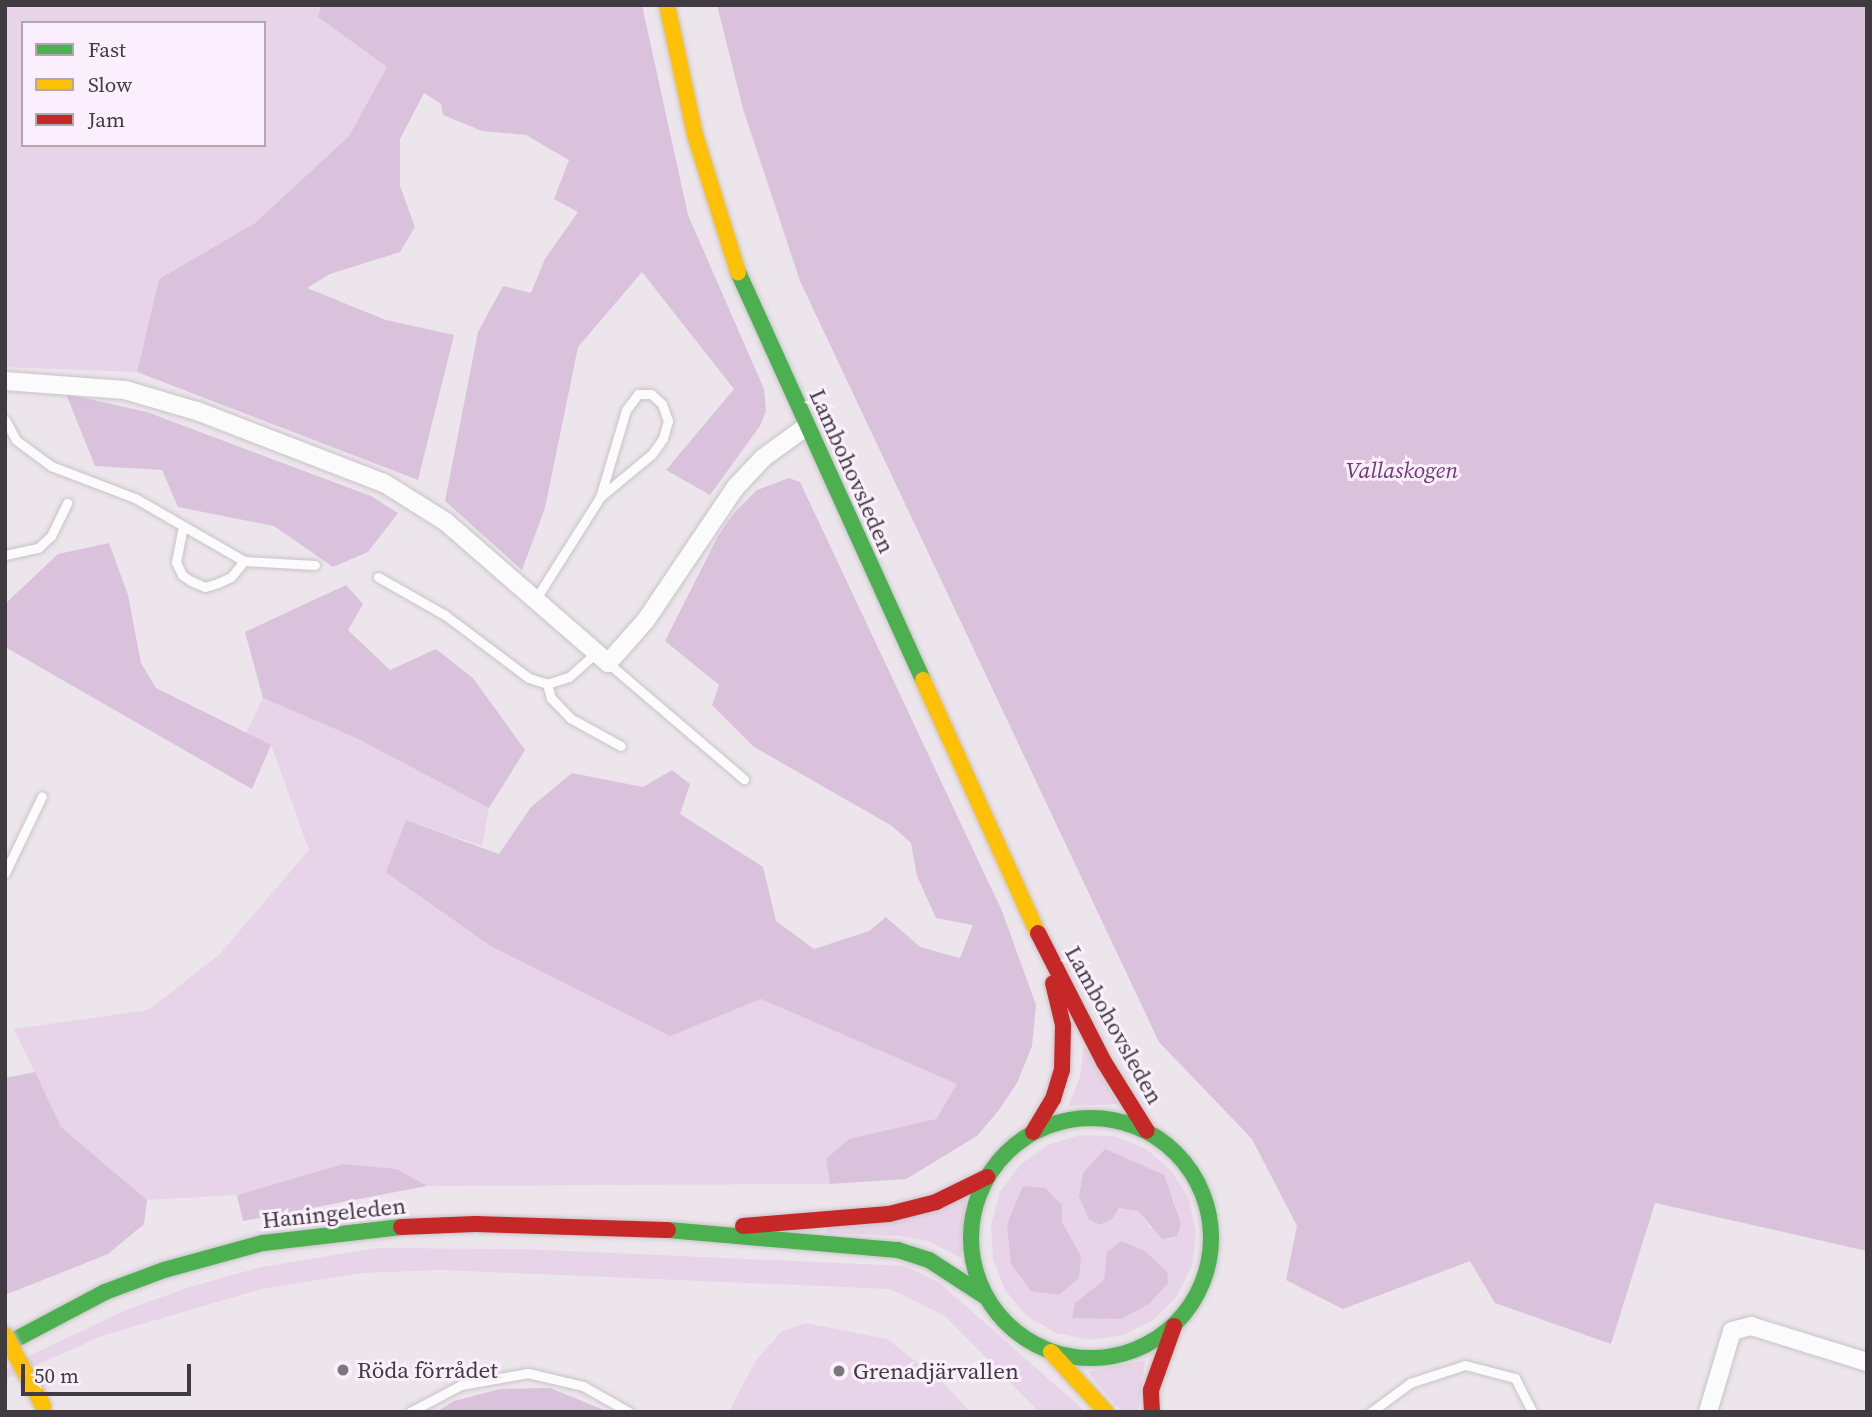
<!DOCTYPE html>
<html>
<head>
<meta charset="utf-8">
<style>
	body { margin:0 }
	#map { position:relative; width:1872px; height:1417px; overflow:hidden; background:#ece6ec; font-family:"Source Serif 4",serif }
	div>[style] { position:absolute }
	.green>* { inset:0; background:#e7d4e8 }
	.forest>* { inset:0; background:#dac1dc }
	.roads { filter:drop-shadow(0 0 2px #c8c3c8) drop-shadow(0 0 2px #c8c3c8) }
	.lane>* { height:9px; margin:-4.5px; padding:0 4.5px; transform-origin:4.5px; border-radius:4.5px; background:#fcfbfc }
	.street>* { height:18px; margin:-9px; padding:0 9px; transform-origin:9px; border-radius:9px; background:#fcfbfc }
	.fast>* { height:16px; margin:-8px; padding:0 8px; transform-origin:8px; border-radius:8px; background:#4caf50 }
	.fast>.ring { margin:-8px; padding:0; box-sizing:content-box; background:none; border:16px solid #4caf50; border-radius:50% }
	.slow>* { height:16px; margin:-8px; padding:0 8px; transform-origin:8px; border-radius:8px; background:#ffc107 }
	.jam>* { height:16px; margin:-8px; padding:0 8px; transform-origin:8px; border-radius:8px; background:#c62828 }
	.bridges { filter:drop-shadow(0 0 2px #c8c3c8) drop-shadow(0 0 2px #c8c3c8) }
	.slow-bridge>* { height:16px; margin:-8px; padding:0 8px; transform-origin:8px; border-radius:8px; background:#ffc107 }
	.dots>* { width:19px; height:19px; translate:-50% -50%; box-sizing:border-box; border:4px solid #fceffd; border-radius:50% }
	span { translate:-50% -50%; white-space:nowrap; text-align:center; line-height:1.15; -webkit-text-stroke:6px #fceffd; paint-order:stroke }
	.park-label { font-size:23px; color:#6e3b73; font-style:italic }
	.street-label { font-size:23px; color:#403b40 }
	.poi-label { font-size:23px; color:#403b40 }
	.left { translate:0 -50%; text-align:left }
	.frame { position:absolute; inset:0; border:7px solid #403b40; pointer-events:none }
	.legend { position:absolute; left:21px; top:21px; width:245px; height:126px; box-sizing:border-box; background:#fceffd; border:2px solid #b1a7b1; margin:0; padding:9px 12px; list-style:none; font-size:21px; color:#403b40 }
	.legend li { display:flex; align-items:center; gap:14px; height:35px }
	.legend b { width:35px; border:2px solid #b1a7b1 }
	.scale { position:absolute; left:21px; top:1364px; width:170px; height:32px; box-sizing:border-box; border:4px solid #403b40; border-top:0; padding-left:9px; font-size:21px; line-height:24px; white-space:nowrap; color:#403b40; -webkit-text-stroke:5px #fceffd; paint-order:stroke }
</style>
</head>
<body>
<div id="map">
	<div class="green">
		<div style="clip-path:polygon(evenodd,5px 5px,322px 5px,319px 17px,387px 67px,349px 136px,255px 223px,159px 279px,137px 372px,5px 367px,5px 5px,23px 23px,264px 23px,264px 145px,23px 145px,23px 23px)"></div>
		<div style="clip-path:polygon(263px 698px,356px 738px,489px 808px,482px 846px,406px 820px,670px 1035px,761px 999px,957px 1084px,936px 1119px,826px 1159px,830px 1184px,427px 1186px,397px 1169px,343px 1164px,237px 1195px,147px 1200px,61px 1127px,14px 1029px,148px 1010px,219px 955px,309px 850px,271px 745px,245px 735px)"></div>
		<div style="clip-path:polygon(1084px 1046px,1118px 1104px,1068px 1106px,1080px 1077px)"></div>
		<div style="clip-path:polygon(evenodd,1080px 1135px,1113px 1136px,1145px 1148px,1171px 1170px,1189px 1199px,1196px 1232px,1192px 1266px,1177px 1296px,1153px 1320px,1123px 1335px,1090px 1340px,1056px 1333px,1027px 1316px,1005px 1290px,993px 1259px,991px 1225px,1000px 1192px,1020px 1165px,1047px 1145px,1080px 1135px,1175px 1200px,1151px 1229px,1138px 1211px,1118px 1208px,1175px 1200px,1080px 1135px,1062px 1222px,1081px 1257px,1059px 1295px,1062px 1222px,1080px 1135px,1121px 1242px,1145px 1251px,1167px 1272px,1075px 1303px,1104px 1280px,1107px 1252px,1121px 1242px)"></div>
		<div style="clip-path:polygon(966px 1198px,961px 1258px,928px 1241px,899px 1236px,826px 1233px,827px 1228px)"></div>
		<div style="clip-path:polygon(377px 1248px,525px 1249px,905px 1266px,940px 1283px,1086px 1412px,1039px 1412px,945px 1316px,890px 1289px,440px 1270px,362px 1273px,261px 1289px,102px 1336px,5px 1379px,5px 1370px,35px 1353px,128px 1309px,190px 1287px,261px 1267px)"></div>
		<div style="clip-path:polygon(805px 1323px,887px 1339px,944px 1383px,970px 1412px,729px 1412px,756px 1360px,781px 1332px)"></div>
		<div style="clip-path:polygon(1145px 1360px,1138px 1412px,1122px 1412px,1088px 1372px)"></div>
	</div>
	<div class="forest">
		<div style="clip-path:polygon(322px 5px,642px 5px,688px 215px,764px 389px,766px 411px,760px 426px,710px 495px,666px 470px,734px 389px,642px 272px,578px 347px,545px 508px,522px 570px,445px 501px,478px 332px,503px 286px,531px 293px,545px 259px,578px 212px,554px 199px,569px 160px,526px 135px,482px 131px,443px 115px,441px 104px,424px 93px,400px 139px,400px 186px,415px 227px,400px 252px,330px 274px,307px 288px,386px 320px,454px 335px,418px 480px,137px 372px,159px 279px,255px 223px,349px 136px,387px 67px,318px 17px)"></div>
		<div style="clip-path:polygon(717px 5px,1867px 5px,1867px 1251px,1655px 1203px,1611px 1344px,1495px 1303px,1470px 1261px,1343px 1309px,1286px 1280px,1297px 1226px,1252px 1139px,1159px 1042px,800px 281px,743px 109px)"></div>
		<div style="clip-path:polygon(66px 394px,147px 412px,371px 496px,398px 513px,368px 552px,333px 567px,274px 526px,178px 507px,162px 470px,95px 466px)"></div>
		<div style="clip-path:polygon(789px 478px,800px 482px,1002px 911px,1036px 1005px,1032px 1046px,1017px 1083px,999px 1110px,977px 1136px,906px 1179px,830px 1184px,826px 1159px,849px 1139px,936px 1119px,957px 1084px,761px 999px,670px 1036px,489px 945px,386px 872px,406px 820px,499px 854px,531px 807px,572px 773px,643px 787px,672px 770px,690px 784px,680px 814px,763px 867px,776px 921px,814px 949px,869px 931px,886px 917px,920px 947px,960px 958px,973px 925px,936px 918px,917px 876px,911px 843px,892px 826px,754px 747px,712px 705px,719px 685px,665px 641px,718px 536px,734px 513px,757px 490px)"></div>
		<div style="clip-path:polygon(109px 543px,128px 595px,141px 663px,156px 688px,271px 745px,252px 789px,5px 647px,5px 604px,58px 554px)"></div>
		<div style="clip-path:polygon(346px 585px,363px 604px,348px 630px,390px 670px,436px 649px,473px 678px,525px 750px,489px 808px,356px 738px,263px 698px,245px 632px)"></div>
		<div style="clip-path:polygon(35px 1072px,61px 1127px,147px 1200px,144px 1224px,108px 1254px,5px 1295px,5px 1078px)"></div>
		<div style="clip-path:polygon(1105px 1149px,1164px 1175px,1181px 1224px,1177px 1236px,1162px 1239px,1138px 1211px,1119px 1208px,1112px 1219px,1099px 1225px,1089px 1219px,1079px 1197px,1083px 1173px)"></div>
		<div style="clip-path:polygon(343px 1164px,397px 1169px,427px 1186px,243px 1221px,237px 1195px)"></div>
		<div style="clip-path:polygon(1023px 1186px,1045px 1188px,1062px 1205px,1062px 1222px,1081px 1256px,1079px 1278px,1059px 1295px,1031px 1291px,1011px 1264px,1007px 1224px)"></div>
		<div style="clip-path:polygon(1121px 1241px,1145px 1251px,1167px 1272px,1168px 1283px,1149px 1304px,1121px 1319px,1072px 1318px,1075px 1303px,1104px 1280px,1107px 1252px)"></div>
		<div style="clip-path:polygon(550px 1388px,609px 1412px,436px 1412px,454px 1401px,500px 1389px)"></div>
	</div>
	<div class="roads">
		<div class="lane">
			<div style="left:5px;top:420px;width:23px;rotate:61deg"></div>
			<div style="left:16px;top:440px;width:44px;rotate:36.6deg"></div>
			<div style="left:51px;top:466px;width:90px;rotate:20.9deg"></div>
			<div style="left:135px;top:498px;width:126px;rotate:30deg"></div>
			<div style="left:244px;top:561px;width:71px;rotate:3.2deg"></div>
			<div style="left:183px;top:526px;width:37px;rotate:101deg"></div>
			<div style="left:176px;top:562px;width:14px;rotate:65deg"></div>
			<div style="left:182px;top:575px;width:11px;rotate:34deg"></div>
			<div style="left:191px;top:581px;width:15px;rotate:23deg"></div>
			<div style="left:205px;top:587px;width:14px;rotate:-17deg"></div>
			<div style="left:218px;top:583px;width:14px;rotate:-25deg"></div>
			<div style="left:231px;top:577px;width:21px;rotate:-51deg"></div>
			<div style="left:5px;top:555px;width:34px;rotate:-12deg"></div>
			<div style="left:38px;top:548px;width:18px;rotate:-43deg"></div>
			<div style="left:51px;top:536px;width:37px;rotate:-64deg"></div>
			<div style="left:378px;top:577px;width:77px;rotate:29.6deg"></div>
			<div style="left:445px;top:615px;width:105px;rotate:36.9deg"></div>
			<div style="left:529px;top:678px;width:19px;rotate:18deg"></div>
			<div style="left:547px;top:684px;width:23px;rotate:-18deg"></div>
			<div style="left:569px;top:677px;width:36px;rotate:-42deg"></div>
			<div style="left:535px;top:600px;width:122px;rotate:-57.7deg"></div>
			<div style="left:600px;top:497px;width:67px;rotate:-39.6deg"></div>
			<div style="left:652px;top:454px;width:19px;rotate:-55deg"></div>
			<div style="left:663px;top:438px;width:18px;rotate:-74deg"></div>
			<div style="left:668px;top:421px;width:18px;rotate:-109deg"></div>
			<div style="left:662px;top:404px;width:15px;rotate:-138deg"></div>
			<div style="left:651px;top:394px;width:13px;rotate:180deg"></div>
			<div style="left:638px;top:394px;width:20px;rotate:127deg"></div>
			<div style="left:626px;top:410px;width:91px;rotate:106.6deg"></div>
			<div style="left:608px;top:663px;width:179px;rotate:40.5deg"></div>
			<div style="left:547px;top:684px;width:15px;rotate:74deg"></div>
			<div style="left:551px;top:698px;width:28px;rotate:46deg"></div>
			<div style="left:570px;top:718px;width:58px;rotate:28.8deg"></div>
			<div style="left:5px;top:873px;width:85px;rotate:-64.3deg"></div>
			<div style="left:410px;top:1412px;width:58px;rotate:-27.9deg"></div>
			<div style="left:461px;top:1385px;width:68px;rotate:-10.2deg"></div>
			<div style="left:528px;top:1373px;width:57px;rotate:13.3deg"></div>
			<div style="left:583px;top:1386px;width:53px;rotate:29.5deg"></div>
			<div style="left:1371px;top:1412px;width:49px;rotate:-36.6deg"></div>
			<div style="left:1410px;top:1383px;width:58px;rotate:-18.1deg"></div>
			<div style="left:1465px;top:1365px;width:52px;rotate:14.6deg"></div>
			<div style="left:1515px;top:1378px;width:38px;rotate:63deg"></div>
		</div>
		<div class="street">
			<div style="left:5px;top:381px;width:120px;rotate:4.3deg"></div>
			<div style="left:125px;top:390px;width:75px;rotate:16.3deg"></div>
			<div style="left:197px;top:411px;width:200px;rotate:21.1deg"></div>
			<div style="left:384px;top:483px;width:73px;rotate:32.2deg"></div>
			<div style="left:446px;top:522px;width:215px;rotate:41deg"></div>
			<div style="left:608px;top:663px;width:57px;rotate:-48.5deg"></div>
			<div style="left:646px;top:620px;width:159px;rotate:-56deg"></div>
			<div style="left:735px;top:488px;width:41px;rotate:-47deg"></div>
			<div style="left:763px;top:458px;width:54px;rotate:-36deg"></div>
			<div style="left:1708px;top:1412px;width:84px;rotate:-73.5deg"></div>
			<div style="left:1732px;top:1331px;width:20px;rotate:-15deg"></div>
			<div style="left:1751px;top:1326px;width:121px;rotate:17.2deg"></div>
		</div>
		<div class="fast">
			<div style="left:738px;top:272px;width:448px;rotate:65.6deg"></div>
			<div class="ring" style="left:971px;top:1118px;width:224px;height:224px"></div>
			<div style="left:668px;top:1230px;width:231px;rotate:5deg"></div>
			<div style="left:898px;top:1250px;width:33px;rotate:18deg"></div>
			<div style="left:929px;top:1260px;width:68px;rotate:33deg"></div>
			<div style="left:5px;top:1345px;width:113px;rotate:-27.9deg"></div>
			<div style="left:105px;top:1292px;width:63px;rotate:-20.4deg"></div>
			<div style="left:164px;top:1270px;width:103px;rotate:-15.3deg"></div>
			<div style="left:263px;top:1243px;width:139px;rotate:-6.6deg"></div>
		</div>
		<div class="slow">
			<div style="left:667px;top:5px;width:133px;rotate:77.8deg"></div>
			<div style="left:695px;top:135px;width:144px;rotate:72.6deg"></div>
			<div style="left:923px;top:680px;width:278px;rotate:65.6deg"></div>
			<div style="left:1051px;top:1352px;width:81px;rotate:47.5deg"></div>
		</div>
		<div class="jam">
			<div style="left:1038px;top:933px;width:145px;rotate:62.9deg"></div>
			<div style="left:1104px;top:1062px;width:81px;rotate:58.1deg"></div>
			<div style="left:1033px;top:1132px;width:39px;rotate:-59deg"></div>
			<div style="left:1053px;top:1099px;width:30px;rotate:-73deg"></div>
			<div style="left:1062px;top:1070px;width:45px;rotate:-88.7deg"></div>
			<div style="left:1063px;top:1025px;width:43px;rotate:-103.4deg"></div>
			<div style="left:743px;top:1226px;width:146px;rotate:-4.7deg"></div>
			<div style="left:889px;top:1214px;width:49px;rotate:-14.3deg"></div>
			<div style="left:936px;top:1202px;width:57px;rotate:-26.1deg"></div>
			<div style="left:401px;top:1227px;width:74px;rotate:-2.3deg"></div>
			<div style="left:475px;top:1224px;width:193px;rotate:1.8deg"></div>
			<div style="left:1152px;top:1412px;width:22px;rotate:-93deg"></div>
			<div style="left:1151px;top:1390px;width:68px;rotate:-70.2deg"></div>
		</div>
	</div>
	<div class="bridges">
		<div class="slow-bridge">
			<div style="left:5px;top:1335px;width:81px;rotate:61.8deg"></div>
		</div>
	</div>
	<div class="dots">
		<div style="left:343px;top:1370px;background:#7c777c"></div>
		<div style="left:839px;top:1371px;background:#7c777c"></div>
	</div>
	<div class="park-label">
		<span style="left:1402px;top:470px">Vallaskogen</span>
	</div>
	<div class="street-label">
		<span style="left:852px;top:471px;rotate:66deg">Lambohovsleden</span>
		<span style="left:1114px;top:1025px;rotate:61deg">Lambohovsleden</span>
		<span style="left:334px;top:1213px;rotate:-6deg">Haningeleden</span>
	</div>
	<div class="poi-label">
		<span class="left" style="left:357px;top:1370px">Röda förrådet</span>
		<span class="left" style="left:853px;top:1371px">Grenadjärvallen</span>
	</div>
	<div class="frame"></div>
	<ul class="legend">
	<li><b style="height:9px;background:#4caf50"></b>Fast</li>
	<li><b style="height:9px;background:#ffc107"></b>Slow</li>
	<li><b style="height:9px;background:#c62828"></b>Jam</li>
	</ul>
	<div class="scale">50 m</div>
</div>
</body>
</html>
